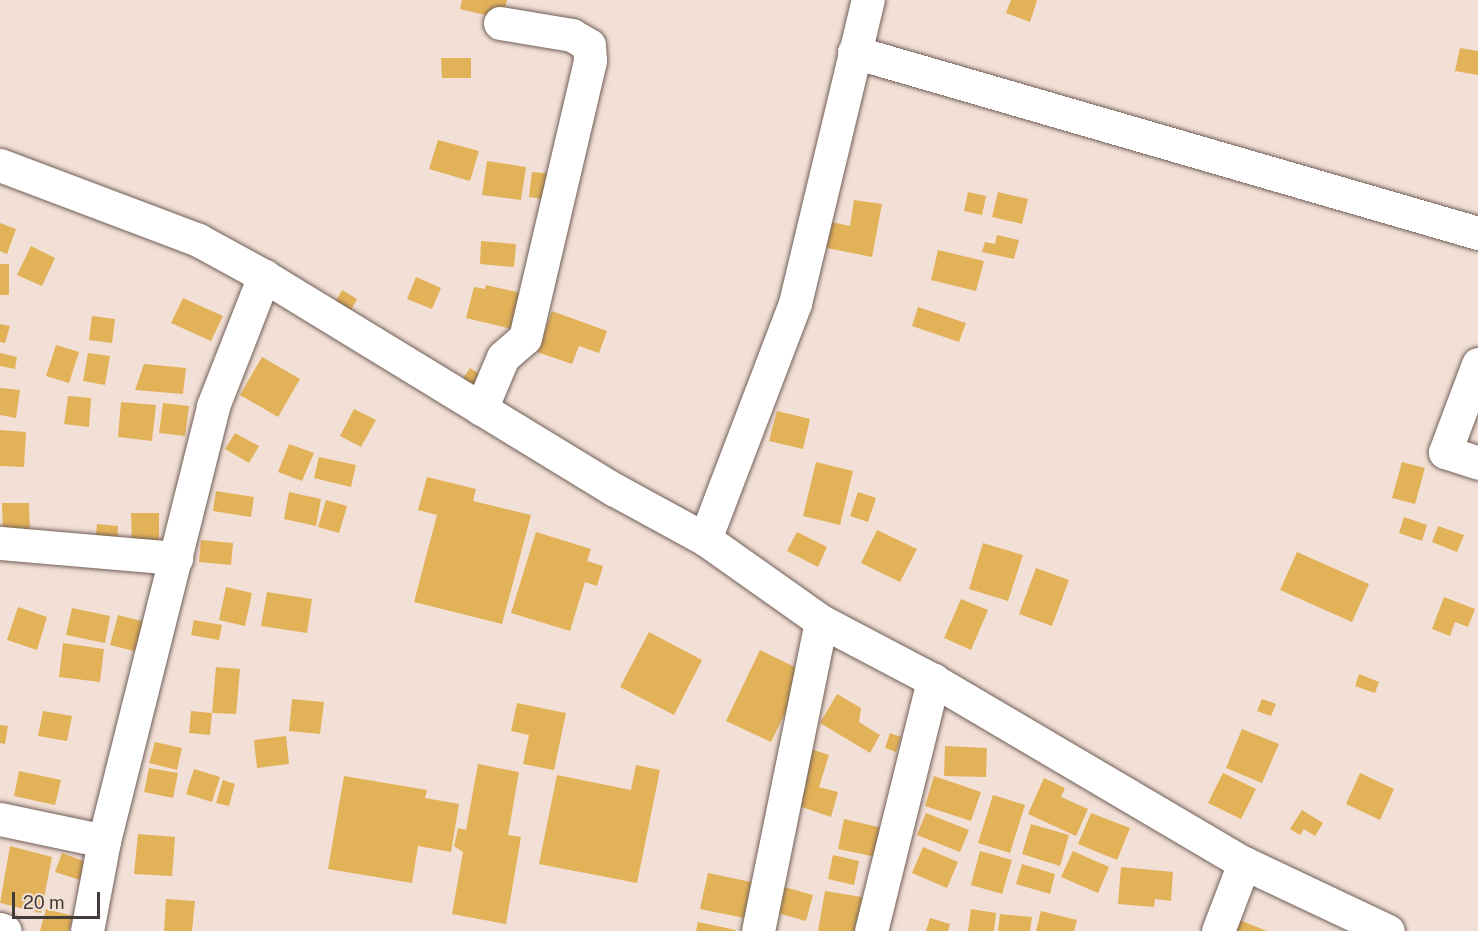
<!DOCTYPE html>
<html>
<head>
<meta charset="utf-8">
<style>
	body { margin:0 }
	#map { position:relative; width:1478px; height:931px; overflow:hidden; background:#f2dfd6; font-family:"Public Sans",sans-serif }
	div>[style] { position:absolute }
	.building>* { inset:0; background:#e2b259 }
	.roads { filter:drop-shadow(0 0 2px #705f57) drop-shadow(0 0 2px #705f57) }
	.minor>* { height:33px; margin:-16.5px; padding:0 16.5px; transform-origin:16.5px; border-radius:16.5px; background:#fff }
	span { translate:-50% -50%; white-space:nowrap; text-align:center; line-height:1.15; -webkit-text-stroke:4.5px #f2dfd6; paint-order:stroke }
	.scale { position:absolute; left:12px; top:892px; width:88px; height:27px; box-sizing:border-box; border:3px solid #433b37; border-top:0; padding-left:8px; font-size:18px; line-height:21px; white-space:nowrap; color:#433b37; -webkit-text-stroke:4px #f2dfd6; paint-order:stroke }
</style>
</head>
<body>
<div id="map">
	<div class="building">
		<div style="clip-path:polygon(462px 0,507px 0,502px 19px,460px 9px)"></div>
		<div style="clip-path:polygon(1011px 0,1037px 0,1030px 22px,1006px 13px)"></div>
		<div style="clip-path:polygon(1460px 48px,1478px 51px,1478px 75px,1455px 71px)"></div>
		<div style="clip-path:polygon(441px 58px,471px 58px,471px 78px,442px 78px)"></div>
		<div style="clip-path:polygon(438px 140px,479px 151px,470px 181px,429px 169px)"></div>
		<div style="clip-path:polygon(487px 161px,526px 167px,521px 200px,482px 195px)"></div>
		<div style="clip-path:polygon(532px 172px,552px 174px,549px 200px,529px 197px)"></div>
		<div style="clip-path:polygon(968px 192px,986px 196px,982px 215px,964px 211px)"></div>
		<div style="clip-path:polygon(998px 192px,1028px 199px,1022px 224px,992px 217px)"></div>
		<div style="clip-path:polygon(854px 200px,882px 204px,872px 257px,827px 248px,831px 222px,850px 226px)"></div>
		<div style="clip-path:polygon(0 223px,16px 229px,7px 254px,0 251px)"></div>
		<div style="clip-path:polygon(997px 235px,1019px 240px,1014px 259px,982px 252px,985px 242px,995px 244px)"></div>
		<div style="clip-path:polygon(481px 241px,516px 244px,514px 267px,480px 264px)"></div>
		<div style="clip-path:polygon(31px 246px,55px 258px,42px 286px,17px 275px)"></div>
		<div style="clip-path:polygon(938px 250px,984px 261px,976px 291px,931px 280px)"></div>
		<div style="clip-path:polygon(0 264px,9px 264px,9px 295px,0 295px)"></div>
		<div style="clip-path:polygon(416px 277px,441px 288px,432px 309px,407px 299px)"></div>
		<div style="clip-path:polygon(486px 285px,521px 293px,512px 329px,466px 318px,474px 287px,485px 289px)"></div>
		<div style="clip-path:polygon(342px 290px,357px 299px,350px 312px,335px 303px)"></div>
		<div style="clip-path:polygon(183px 298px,223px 316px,211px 341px,171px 323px)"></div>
		<div style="clip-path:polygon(918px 307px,966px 323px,959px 342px,912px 326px)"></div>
		<div style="clip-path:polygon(552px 311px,607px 331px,599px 353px,579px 346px,572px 364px,537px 352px)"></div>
		<div style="clip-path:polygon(92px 316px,115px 319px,112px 343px,89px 340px)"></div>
		<div style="clip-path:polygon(0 324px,10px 326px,5px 343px,0 342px)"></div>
		<div style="clip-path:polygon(56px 345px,79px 352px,69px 383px,46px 376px)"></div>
		<div style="clip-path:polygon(0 353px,17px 357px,15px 369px,0 366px)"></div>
		<div style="clip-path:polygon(88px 353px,110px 356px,105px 385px,83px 381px)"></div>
		<div style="clip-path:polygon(262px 357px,300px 379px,278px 417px,240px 395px)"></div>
		<div style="clip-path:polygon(144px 364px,186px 368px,183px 394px,135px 390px)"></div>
		<div style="clip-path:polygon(470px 368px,484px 377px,476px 389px,462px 380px)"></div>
		<div style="clip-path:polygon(0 388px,20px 390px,16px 418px,0 415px)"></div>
		<div style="clip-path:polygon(68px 396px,91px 398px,89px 427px,64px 424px)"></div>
		<div style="clip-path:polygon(121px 402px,156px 405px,152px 441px,118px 437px)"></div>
		<div style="clip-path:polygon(163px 403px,189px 406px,185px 436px,159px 433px)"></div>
		<div style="clip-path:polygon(354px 409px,376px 420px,361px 447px,340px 436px)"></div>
		<div style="clip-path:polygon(777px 411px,810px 419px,803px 449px,769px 441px)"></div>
		<div style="clip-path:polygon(0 430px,26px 432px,24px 467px,0 466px)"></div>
		<div style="clip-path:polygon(235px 433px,259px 446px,249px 463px,225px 449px)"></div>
		<div style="clip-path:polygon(289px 444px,314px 453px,302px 481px,278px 472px)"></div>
		<div style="clip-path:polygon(319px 457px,356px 465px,351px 487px,314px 478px)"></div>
		<div style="clip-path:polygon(816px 462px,853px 471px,840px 525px,803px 516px)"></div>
		<div style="clip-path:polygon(1402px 462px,1425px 468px,1415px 504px,1392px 498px)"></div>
		<div style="clip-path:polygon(427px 477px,476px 489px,473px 501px,531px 515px,502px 624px,414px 602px,437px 515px,418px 510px)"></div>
		<div style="clip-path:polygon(216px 491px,254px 497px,251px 517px,213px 511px)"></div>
		<div style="clip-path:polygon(289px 492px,321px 499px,316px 526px,284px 519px)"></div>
		<div style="clip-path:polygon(858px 492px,876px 498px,868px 522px,850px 516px)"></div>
		<div style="clip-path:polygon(326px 500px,347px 506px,339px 533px,318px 527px)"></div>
		<div style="clip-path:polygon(2px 503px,29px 503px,30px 531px,3px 531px)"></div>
		<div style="clip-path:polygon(131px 513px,159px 513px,159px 544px,132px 545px)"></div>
		<div style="clip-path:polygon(1404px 517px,1427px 525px,1422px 541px,1399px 533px)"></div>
		<div style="clip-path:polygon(97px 524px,118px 526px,117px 547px,95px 546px)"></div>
		<div style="clip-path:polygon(1438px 526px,1464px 535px,1457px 552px,1432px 542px)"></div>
		<div style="clip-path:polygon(877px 530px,917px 549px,900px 582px,861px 563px)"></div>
		<div style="clip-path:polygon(536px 532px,591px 549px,587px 561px,603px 566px,597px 586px,585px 582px,570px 631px,511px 613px)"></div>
		<div style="clip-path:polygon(797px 532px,827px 547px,818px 567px,787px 551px)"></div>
		<div style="clip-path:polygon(201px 540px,233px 543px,231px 565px,199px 562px)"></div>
		<div style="clip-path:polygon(983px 543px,1023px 555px,1008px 601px,969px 589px)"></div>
		<div style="clip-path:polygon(1297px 552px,1369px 584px,1352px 622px,1280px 590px)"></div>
		<div style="clip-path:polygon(1036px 568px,1069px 580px,1052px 626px,1019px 614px)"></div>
		<div style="clip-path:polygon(226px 587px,252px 593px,245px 626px,219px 620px)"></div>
		<div style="clip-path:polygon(267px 592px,312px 599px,307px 633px,261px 626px)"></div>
		<div style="clip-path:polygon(1444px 597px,1475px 609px,1468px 627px,1455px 622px,1450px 636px,1432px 629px)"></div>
		<div style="clip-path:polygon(961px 599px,988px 610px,971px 650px,944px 638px)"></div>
		<div style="clip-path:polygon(18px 607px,47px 617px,37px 650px,7px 640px)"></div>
		<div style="clip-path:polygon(72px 608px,110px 616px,105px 643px,66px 635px)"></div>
		<div style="clip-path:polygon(118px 615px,145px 622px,138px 652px,110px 645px)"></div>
		<div style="clip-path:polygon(194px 620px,222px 625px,219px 640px,191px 635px)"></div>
		<div style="clip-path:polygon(649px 632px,702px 660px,674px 715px,620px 687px)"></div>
		<div style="clip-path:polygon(63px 643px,104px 649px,100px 682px,59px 677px)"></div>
		<div style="clip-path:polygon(760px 650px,805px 672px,771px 742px,726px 721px)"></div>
		<div style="clip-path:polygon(216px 667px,240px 669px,236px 714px,212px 713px)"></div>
		<div style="clip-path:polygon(1359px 674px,1379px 682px,1375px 693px,1355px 686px)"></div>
		<div style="clip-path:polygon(837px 694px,861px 708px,859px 722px,880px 735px,870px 753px,820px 723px)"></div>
		<div style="clip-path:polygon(292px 699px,324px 702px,320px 734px,289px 731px)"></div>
		<div style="clip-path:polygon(1262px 699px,1276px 704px,1271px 716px,1257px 711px)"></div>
		<div style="clip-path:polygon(517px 703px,566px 713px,554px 770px,523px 764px,529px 735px,511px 731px)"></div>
		<div style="clip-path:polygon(43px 711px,72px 716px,67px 741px,38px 736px)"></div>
		<div style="clip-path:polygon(191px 711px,212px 713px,210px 735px,189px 733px)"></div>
		<div style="clip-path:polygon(0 725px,8px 726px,5px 744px,0 743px)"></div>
		<div style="clip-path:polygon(1242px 729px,1279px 744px,1262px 783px,1226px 768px)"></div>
		<div style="clip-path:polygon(890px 733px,901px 737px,896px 752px,885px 748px)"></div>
		<div style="clip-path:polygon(286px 736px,289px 764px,257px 768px,254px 740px)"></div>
		<div style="clip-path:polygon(155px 742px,182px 748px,177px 770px,149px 763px)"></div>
		<div style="clip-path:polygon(945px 746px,987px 748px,986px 777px,944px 776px)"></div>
		<div style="clip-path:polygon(811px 749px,829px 755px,819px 787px,838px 792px,831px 817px,793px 804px)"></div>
		<div style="clip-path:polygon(478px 764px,519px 772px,508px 835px,521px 837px,506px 924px,452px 914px,463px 852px,454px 846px,458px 828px,466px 830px)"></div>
		<div style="clip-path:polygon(636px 765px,660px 770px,637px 883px,539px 864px,557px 775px,631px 790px)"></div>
		<div style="clip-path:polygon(149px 768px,178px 773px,173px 798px,144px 792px)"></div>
		<div style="clip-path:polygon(194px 769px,220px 777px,212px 802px,186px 794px)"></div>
		<div style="clip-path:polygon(19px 771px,61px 780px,55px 805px,14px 796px)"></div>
		<div style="clip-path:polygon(1223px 773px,1256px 789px,1241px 819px,1208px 803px)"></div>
		<div style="clip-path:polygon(1360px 773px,1394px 789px,1380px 820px,1346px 804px)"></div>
		<div style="clip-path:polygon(344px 776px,427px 790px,425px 798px,459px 804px,451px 852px,418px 846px,412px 883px,328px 869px)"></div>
		<div style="clip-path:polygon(934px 776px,981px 792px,971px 821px,925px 806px)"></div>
		<div style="clip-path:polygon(1044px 778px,1065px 788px,1061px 797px,1088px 809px,1076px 836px,1028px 814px)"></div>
		<div style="clip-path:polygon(223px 780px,235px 784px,229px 806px,216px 803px)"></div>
		<div style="clip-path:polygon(993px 795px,1025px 805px,1010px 853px,978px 843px)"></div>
		<div style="clip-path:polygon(1302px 810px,1323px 823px,1315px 836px,1304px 829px,1300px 835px,1290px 829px)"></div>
		<div style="clip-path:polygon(926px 813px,969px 830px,960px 852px,917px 835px)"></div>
		<div style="clip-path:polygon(1091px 813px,1130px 828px,1117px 860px,1078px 844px)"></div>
		<div style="clip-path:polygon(844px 819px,882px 828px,876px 857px,838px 849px)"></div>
		<div style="clip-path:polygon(1031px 824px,1069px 835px,1060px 866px,1022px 854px)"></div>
		<div style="clip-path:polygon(138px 834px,175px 837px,172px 876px,134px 874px)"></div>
		<div style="clip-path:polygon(10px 846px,52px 857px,41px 913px,0 903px)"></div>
		<div style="clip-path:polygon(923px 847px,958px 862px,947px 888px,912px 873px)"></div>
		<div style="clip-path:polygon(980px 851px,1012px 860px,1002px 894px,971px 885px)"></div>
		<div style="clip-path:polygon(1073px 851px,1109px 867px,1098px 893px,1061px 877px)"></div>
		<div style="clip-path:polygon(62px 853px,86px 862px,80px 880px,55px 872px)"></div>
		<div style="clip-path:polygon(833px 855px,859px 861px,854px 885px,828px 879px)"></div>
		<div style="clip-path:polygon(1022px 864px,1055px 874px,1050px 894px,1016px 884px)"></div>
		<div style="clip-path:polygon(1121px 867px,1173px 872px,1171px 901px,1155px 899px,1154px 907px,1118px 904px)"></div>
		<div style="clip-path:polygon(708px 873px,751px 882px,744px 918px,700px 909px)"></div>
		<div style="clip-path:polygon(781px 886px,813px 895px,806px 921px,774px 912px)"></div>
		<div style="clip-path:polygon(825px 891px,868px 898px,862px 931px,818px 931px)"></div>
		<div style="clip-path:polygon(166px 899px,195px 901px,192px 931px,164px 931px)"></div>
		<div style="clip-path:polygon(46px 909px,73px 916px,69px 931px,40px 931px)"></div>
		<div style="clip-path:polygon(971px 909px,996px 913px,994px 931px,968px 931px)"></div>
		<div style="clip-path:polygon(1041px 911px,1077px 920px,1074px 931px,1036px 931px)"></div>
		<div style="clip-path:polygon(1000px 914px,1032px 917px,1030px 931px,998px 931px)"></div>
		<div style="clip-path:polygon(1232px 917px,1267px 931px,1227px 931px)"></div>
		<div style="clip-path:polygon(930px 918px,950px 924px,948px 931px,926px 931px)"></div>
		<div style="clip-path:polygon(698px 922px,736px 930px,735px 931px,696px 931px)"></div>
	</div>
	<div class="roads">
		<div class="minor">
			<div style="left:854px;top:52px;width:650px;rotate:16.18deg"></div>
			<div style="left:0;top:165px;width:212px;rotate:20.7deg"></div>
			<div style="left:198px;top:240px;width:75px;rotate:28.6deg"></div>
			<div style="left:264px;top:276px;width:411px;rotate:31.4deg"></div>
			<div style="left:615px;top:490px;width:102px;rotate:28.6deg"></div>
			<div style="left:705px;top:539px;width:142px;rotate:35.3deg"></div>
			<div style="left:821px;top:621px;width:127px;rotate:27.8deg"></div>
			<div style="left:933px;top:680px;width:361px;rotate:30.5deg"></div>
			<div style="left:1244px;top:863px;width:159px;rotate:25.3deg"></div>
			<div style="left:1478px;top:364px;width:94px;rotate:110.6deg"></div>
			<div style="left:1445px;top:452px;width:35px;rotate:18deg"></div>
			<div style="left:481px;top:409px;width:56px;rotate:-67.1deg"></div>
			<div style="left:503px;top:357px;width:29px;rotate:-41deg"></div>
			<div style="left:525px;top:338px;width:285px;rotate:-76.8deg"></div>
			<div style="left:590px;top:60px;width:15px;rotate:-94deg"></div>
			<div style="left:589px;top:45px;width:20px;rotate:-150deg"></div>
			<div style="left:572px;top:35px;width:73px;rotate:-170.5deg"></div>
			<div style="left:705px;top:539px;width:253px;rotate:-69.1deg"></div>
			<div style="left:795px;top:303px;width:312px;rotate:-76.5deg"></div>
			<div style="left:0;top:543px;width:177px;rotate:4.9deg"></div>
			<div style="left:0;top:819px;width:106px;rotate:11.9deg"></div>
			<div style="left:0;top:929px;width:5px;rotate:22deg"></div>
			<div style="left:87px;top:931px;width:92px;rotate:-79.3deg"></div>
			<div style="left:104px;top:841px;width:448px;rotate:-75.9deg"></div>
			<div style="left:213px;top:406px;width:140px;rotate:-68.6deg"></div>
			<div style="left:758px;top:931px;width:316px;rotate:-78.5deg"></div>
			<div style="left:871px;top:931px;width:259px;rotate:-76.1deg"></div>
			<div style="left:1218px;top:931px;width:73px;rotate:-69.1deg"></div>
		</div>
	</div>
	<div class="scale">20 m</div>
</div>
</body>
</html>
